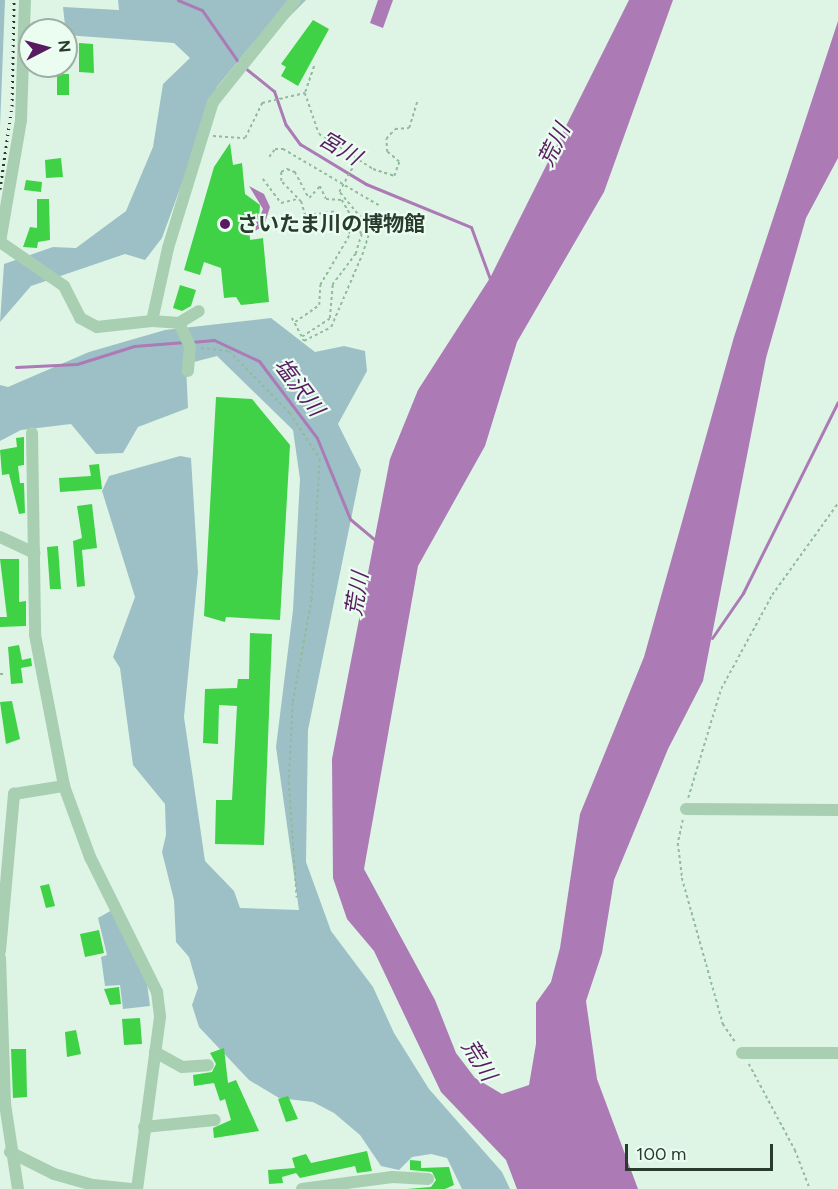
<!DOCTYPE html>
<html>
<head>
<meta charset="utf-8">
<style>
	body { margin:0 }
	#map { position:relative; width:838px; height:1189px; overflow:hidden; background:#def5e5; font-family:Figtree,"Noto Sans JP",sans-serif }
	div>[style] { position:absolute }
	.green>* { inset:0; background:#9cc0c6 }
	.water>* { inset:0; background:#ac7ab5 }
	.stream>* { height:3px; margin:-1.5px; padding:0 1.5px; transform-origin:1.5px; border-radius:1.5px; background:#ac7ab5 }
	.building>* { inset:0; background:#3fd146 }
	.path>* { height:1.5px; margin-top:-0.75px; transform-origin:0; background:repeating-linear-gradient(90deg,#92bb9b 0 3px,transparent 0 6px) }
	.minor>* { height:12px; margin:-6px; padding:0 6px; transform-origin:6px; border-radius:6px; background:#a8cfb2 }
	.rail>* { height:3px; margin-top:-1.5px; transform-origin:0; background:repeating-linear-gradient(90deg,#293b2b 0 1.5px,transparent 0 6px) }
	.dots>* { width:16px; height:16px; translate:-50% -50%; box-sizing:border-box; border:3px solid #ebfcf1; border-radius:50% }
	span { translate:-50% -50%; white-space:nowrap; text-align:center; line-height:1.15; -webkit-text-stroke:4.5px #ebfcf1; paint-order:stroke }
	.poi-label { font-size:21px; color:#293b2b; font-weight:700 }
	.left { translate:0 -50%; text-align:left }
	.water-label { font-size:22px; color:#581a61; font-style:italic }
	.north { position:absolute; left:18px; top:18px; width:60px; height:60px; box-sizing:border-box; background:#ebfcf1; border:2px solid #9dafa2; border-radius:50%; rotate:84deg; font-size:16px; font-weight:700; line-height:24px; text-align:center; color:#293b2b }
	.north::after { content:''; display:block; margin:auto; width:21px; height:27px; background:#581a61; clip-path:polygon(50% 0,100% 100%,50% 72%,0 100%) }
	.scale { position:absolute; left:625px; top:1144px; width:148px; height:27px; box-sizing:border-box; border:3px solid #293b2b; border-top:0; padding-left:8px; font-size:18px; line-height:21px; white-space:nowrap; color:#293b2b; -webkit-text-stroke:4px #ebfcf1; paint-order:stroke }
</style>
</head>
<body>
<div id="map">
	<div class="green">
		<div style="clip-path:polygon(0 0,5px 0,0 127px)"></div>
		<div style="clip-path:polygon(118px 0,306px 0,274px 32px,253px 43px,217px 87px,162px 238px,145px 260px,125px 254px,31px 286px,0 322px,4px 264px,53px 247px,76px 248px,126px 211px,153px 147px,163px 84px,190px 58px,174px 43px,66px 35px,63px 7px,119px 10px)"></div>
		<div style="clip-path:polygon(271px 318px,315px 352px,344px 346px,365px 351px,367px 371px,338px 424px,361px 470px,308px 730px,306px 862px,331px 931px,373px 987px,394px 1033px,429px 1089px,502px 1172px,510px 1189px,462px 1189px,447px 1158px,431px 1154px,412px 1157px,399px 1170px,381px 1166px,360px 1135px,334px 1113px,313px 1102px,279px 1098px,249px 1080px,199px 1027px,192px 1005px,198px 988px,189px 957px,176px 942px,174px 900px,162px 852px,166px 835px,165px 804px,133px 765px,120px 668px,113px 657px,135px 597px,102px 491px,109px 476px,180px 456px,191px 458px,198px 572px,184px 717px,205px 861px,234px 891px,240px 908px,299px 910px,276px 747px,293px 610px,300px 479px,293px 430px,217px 356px,186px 364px,188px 408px,138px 427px,123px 453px,96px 454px,71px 424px,21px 430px,0 441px,0 385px,8px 387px,89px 352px,165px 330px)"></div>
		<div style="clip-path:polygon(112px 910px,147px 983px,150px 1006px,123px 1009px,120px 985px,105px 986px,101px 957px,107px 955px,98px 918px)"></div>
	</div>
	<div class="water">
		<div style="clip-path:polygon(378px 0,393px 0,383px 28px,370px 23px)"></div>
		<div style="clip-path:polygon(629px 0,673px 0,604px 192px,517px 342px,485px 446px,418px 566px,364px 869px,435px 1000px,456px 1053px,475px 1078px,502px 1094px,529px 1085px,536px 1044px,536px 1003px,551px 982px,560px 948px,580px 814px,644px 657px,734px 337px,838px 21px,838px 158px,806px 218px,766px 358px,703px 681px,668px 749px,614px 880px,602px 953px,586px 1001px,597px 1079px,638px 1189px,517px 1189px,506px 1160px,441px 1092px,374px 951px,347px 919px,333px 878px,332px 759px,390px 459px,418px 390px,490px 278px)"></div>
		<div style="clip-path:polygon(249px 186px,264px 194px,270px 207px,264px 226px,251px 233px,250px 226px,258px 221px,263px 209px)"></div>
	</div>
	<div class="stream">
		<div style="left:178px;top:0;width:26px;rotate:23deg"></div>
		<div style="left:202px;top:10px;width:65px;rotate:55.1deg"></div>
		<div style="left:244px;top:67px;width:38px;rotate:39deg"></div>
		<div style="left:274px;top:91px;width:36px;rotate:71deg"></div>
		<div style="left:286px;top:125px;width:24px;rotate:54deg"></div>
		<div style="left:300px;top:144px;width:77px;rotate:31.2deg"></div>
		<div style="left:366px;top:184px;width:113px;rotate:22.3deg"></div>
		<div style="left:471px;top:227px;width:55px;rotate:69.9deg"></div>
		<div style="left:191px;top:342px;width:23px;rotate:-5deg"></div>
		<div style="left:214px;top:340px;width:50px;rotate:25deg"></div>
		<div style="left:259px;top:361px;width:96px;rotate:53deg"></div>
		<div style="left:317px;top:438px;width:87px;rotate:67.8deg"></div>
		<div style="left:350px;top:519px;width:31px;rotate:40deg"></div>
		<div style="left:16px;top:367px;width:61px;rotate:-2.8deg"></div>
		<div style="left:77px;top:364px;width:60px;rotate:-17.5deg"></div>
		<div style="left:134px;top:346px;width:51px;rotate:-4.5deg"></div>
		<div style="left:712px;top:638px;width:55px;rotate:-55.4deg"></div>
		<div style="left:743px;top:593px;width:213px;rotate:-63.6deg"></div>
	</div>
	<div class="building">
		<div style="clip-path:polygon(313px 20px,329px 29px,298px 86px,281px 76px,286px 67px,281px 64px)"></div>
		<div style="clip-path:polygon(79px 43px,93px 44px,94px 73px,79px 72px)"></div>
		<div style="clip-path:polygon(57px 74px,69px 74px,69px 95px,57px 95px)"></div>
		<div style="clip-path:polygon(230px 143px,233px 165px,242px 163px,245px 194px,260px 205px,259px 219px,249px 225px,250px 240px,263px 238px,269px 302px,241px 305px,236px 297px,224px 298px,221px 268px,204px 262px,200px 275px,184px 270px,214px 167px)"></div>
		<div style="clip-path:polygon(61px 158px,63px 177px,46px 178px,45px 160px)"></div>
		<div style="clip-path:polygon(26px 180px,42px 182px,41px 192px,24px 190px)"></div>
		<div style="clip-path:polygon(37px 199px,49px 199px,50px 240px,38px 242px,37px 248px,23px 247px,30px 227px,37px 228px)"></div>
		<div style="clip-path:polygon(180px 285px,196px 290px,191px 306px,182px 311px,173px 308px)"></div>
		<div style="clip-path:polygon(216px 397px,252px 399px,290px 445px,280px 620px,226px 617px,225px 622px,204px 616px)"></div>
		<div style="clip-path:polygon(24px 437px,24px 465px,18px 466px,20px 483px,24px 483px,25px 513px,19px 514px,9px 474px,2px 475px,0 450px,17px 447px,16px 438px)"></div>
		<div style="clip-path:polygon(99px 464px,102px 489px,60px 492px,59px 478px,91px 476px,89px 465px)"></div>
		<div style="clip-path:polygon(92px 504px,97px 548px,82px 550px,85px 586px,77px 587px,73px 541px,82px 538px,77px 506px)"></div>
		<div style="clip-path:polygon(58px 546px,61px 589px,50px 589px,47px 547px)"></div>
		<div style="clip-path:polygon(0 559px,19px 559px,19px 602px,26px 601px,26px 626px,0 627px,0 617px,7px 617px)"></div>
		<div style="clip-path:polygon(250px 633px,272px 634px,264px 845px,215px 844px,216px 800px,232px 800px,237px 706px,219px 705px,218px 744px,203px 743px,205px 689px,237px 688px,238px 679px,249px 679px)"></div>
		<div style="clip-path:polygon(19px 645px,22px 660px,31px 658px,32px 666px,21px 668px,23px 683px,11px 684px,8px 647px)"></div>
		<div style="clip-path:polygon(12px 701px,20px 739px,6px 744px,0 702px)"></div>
		<div style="clip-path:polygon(49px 884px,55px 906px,46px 908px,40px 886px)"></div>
		<div style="clip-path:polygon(99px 930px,104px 953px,85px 957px,80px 934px)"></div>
		<div style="clip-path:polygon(119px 987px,121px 1004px,110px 1005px,104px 989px)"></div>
		<div style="clip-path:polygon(140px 1018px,142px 1044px,124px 1045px,122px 1019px)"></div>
		<div style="clip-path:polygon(76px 1030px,81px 1054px,67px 1057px,65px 1032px)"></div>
		<div style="clip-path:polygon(224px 1048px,228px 1083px,236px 1080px,259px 1131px,214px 1138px,213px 1128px,231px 1120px,225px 1099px,220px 1101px,214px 1083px,194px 1086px,193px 1075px,212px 1072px,216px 1064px,210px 1053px)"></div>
		<div style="clip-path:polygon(11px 1049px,26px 1049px,27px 1097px,13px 1098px)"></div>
		<div style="clip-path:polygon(288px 1096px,298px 1119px,286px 1122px,278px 1099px)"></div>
		<div style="clip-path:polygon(367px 1151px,372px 1171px,357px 1173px,355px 1166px,300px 1178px,296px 1173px,282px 1177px,283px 1183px,269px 1184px,268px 1170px,295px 1168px,292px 1158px,306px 1154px,311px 1163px)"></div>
		<div style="clip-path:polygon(410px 1160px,421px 1161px,421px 1168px,449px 1167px,454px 1185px,445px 1189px,407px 1189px,431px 1187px,436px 1180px,432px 1172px,410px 1170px)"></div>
	</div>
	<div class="path">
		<div style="left:305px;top:92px;width:28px;rotate:-71deg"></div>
		<div style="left:213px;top:136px;width:32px;rotate:4deg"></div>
		<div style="left:245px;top:138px;width:39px;rotate:-64deg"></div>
		<div style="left:262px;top:103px;width:44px;rotate:-13.1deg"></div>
		<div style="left:305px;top:93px;width:43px;rotate:71.1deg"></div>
		<div style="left:319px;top:134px;width:64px;rotate:32.9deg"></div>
		<div style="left:373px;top:169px;width:22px;rotate:18deg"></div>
		<div style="left:394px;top:176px;width:15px;rotate:-70deg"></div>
		<div style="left:399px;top:162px;width:16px;rotate:-140deg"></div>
		<div style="left:387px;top:152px;width:13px;rotate:-94deg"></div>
		<div style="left:386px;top:139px;width:13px;rotate:-48deg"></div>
		<div style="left:395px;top:129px;width:14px;rotate:-4deg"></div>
		<div style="left:409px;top:128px;width:27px;rotate:-73deg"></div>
		<div style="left:269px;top:157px;width:10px;rotate:-53deg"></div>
		<div style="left:275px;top:149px;width:8px"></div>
		<div style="left:283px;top:149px;width:113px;rotate:30.4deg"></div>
		<div style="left:263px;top:179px;width:30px;rotate:53deg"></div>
		<div style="left:281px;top:203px;width:16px;rotate:-14deg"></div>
		<div style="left:292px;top:318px;width:26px;rotate:62deg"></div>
		<div style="left:304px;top:341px;width:30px;rotate:-27deg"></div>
		<div style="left:331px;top:327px;width:78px;rotate:-66.7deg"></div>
		<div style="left:362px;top:255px;width:20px;rotate:-72deg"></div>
		<div style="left:368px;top:236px;width:13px;rotate:-103deg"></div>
		<div style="left:365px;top:223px;width:40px;rotate:-130deg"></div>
		<div style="left:339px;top:192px;width:38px;rotate:-61deg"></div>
		<div style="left:295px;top:322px;width:29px;rotate:-35deg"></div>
		<div style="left:319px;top:305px;width:20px;rotate:-87deg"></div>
		<div style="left:320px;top:285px;width:59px;rotate:-59.5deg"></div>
		<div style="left:350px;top:234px;width:27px;rotate:-126deg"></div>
		<div style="left:334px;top:212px;width:29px;rotate:172deg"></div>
		<div style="left:305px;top:216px;width:15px;rotate:-106deg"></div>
		<div style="left:301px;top:202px;width:29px;rotate:-134deg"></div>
		<div style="left:281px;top:181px;width:9px;rotate:-90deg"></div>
		<div style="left:281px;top:172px;width:7px;rotate:-27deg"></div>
		<div style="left:287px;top:169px;width:9px;rotate:21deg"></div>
		<div style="left:295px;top:172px;width:30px;rotate:62deg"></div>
		<div style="left:309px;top:198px;width:16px;rotate:-47deg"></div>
		<div style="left:320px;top:186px;width:14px;rotate:65deg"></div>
		<div style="left:326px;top:199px;width:16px;rotate:4deg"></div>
		<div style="left:342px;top:200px;width:39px;rotate:60deg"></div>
		<div style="left:362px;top:234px;width:21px;rotate:107deg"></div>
		<div style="left:356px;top:254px;width:39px;rotate:127deg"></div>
		<div style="left:333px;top:285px;width:34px;rotate:95deg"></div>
		<div style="left:330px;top:319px;width:33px;rotate:147deg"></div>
		<div style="left:201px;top:348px;width:28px;rotate:6deg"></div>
		<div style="left:229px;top:351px;width:87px;rotate:45.5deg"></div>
		<div style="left:290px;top:413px;width:55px;rotate:56.9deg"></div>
		<div style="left:320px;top:459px;width:140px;rotate:93.3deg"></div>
		<div style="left:312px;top:599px;width:106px;rotate:100.4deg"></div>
		<div style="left:293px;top:703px;width:79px;rotate:92.9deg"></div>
		<div style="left:289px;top:782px;width:116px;rotate:86.1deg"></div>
		<div style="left:0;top:674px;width:4px"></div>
		<div style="left:688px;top:798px;width:114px;rotate:-73.2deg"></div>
		<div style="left:721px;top:689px;width:107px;rotate:-61.5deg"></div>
		<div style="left:772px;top:595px;width:113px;rotate:-54.3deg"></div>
		<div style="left:683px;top:820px;width:24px;rotate:102deg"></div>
		<div style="left:678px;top:843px;width:35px;rotate:83deg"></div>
		<div style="left:682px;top:878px;width:152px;rotate:74.3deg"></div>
		<div style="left:723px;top:1024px;width:22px;rotate:56deg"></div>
		<div style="left:749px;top:1064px;width:98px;rotate:61.9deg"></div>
		<div style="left:795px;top:1150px;width:42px;rotate:69deg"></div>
	</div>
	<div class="minor">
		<div style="left:0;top:242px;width:78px;rotate:34.5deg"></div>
		<div style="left:64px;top:286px;width:36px;rotate:63deg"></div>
		<div style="left:80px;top:318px;width:19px;rotate:28deg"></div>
		<div style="left:97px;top:327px;width:55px;rotate:-6.2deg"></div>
		<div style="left:152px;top:321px;width:75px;rotate:-77.6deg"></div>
		<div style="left:168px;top:248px;width:153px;rotate:-72.9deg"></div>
		<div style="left:213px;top:102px;width:131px;rotate:-51.2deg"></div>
		<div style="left:0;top:242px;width:124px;rotate:-80.2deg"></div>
		<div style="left:21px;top:120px;width:120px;rotate:-88.1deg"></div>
		<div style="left:152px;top:321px;width:27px;rotate:4deg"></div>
		<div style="left:179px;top:323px;width:23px;rotate:-31deg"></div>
		<div style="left:179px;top:323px;width:26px;rotate:65deg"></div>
		<div style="left:190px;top:347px;width:24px;rotate:95deg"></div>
		<div style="left:32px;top:433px;width:202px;rotate:89.1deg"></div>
		<div style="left:35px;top:635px;width:154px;rotate:79.1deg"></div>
		<div style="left:64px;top:786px;width:76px;rotate:69.9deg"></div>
		<div style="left:90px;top:857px;width:151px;rotate:63.6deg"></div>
		<div style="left:157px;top:992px;width:25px;rotate:83deg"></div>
		<div style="left:160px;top:1017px;width:174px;rotate:97.6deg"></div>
		<div style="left:0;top:537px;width:38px;rotate:25deg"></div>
		<div style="left:686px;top:809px;width:152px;rotate:0.4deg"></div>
		<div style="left:0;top:951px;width:158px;rotate:-84.9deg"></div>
		<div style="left:14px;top:794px;width:51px;rotate:-9.1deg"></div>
		<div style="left:0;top:958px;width:146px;rotate:88deg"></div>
		<div style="left:5px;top:1104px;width:86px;rotate:81.3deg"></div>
		<div style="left:155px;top:1052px;width:31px;rotate:29deg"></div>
		<div style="left:182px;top:1067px;width:26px;rotate:-4deg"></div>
		<div style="left:742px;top:1053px;width:96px"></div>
		<div style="left:144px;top:1127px;width:71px;rotate:-5.6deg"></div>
		<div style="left:10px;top:1152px;width:49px;rotate:26.6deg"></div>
		<div style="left:54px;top:1174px;width:41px;rotate:15.8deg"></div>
		<div style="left:93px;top:1185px;width:38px;rotate:6deg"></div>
		<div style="left:302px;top:1189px;width:91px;rotate:-7.6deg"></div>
		<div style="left:392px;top:1177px;width:36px;rotate:3deg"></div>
	</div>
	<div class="rail">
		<div style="left:0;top:189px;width:84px;rotate:-81.8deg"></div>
		<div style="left:12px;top:106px;width:106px;rotate:-88.9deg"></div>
	</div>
	<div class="dots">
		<div style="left:225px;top:224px;background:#581a61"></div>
	</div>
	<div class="poi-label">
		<span class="left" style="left:237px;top:224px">さいたま川の博物館</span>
	</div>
	<div class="water-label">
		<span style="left:554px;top:145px;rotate:-64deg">荒川</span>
		<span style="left:340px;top:148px;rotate:31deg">宮川</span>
		<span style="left:299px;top:387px;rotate:53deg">塩沢川</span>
		<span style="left:357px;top:594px;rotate:-81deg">荒川</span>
		<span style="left:479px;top:1060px;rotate:58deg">荒川</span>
	</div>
	<div class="north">N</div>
	<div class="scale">100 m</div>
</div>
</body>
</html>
